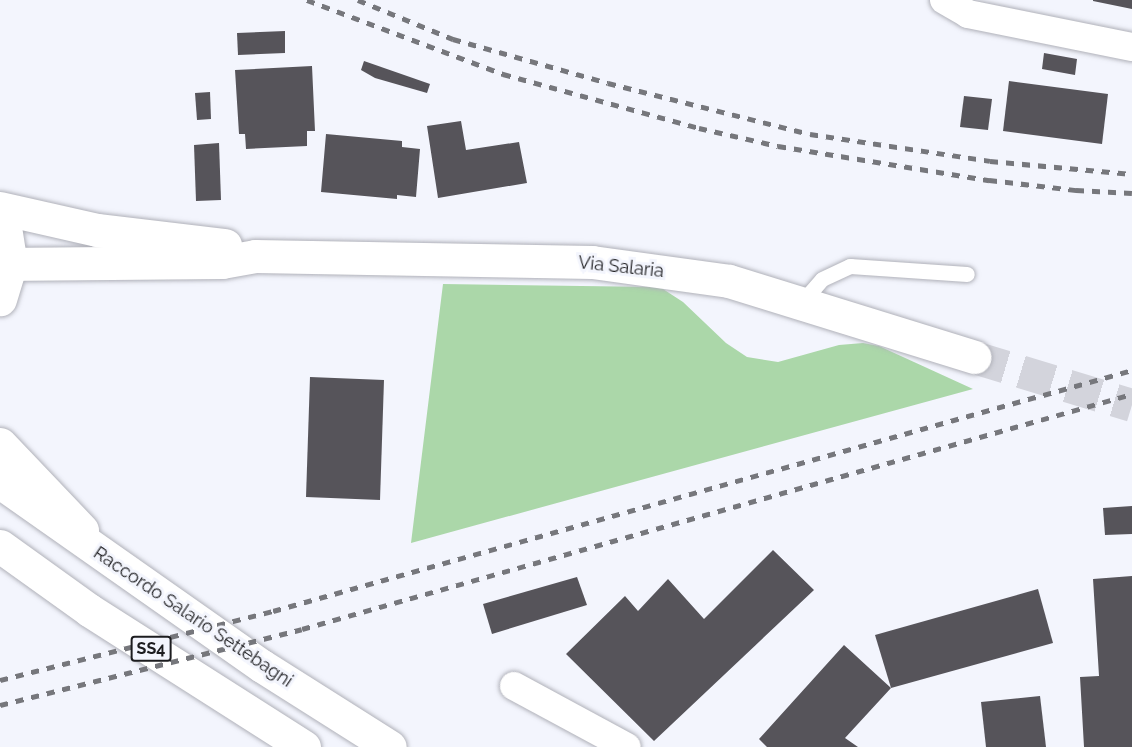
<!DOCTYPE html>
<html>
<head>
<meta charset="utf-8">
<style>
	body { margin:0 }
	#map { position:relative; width:1132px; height:747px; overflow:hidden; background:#f3f5fd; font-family:Raleway,sans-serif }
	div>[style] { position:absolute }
	.green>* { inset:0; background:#abd7a9 }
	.building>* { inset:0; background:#56545a }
	.secondary-tunnel>* { height:33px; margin-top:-16.5px; transform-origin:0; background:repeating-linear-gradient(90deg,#d3d4dc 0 33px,transparent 0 49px) }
	.roads { filter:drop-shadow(0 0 2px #b0b1b9) drop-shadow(0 0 2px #b0b1b9) }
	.lane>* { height:15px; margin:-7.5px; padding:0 7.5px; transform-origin:7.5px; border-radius:7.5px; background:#fff }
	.street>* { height:28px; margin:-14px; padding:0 14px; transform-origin:14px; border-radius:14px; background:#fff }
	.secondary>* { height:33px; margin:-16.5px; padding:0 16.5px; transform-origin:16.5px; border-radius:16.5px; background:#fff }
	.primary>* { height:33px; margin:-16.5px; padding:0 16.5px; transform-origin:16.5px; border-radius:16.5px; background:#fff }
	.rail>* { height:4.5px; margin-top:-2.25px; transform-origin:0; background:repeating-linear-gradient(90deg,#76777c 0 8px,transparent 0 16px) }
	span { translate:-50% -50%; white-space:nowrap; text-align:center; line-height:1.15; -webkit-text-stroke:6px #f3f5fd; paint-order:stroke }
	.shield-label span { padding:2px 4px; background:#f3f5fd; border:2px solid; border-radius:4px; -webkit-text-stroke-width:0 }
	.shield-label { font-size:16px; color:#1c1c1f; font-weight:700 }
	.street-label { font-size:18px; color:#1c1c1f }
</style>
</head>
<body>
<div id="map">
	<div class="green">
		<div style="clip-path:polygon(443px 284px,655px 287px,663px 289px,683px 302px,726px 343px,747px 357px,778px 362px,839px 345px,863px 343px,879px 346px,973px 389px,411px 543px)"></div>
	</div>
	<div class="building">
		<div style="clip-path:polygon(1093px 0,1132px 0,1132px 9px,1093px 1px)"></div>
		<div style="clip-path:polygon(285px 31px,285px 53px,238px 55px,237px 33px)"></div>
		<div style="clip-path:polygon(1044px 53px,1077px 59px,1075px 75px,1042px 69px)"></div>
		<div style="clip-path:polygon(364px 61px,430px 84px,427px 93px,375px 78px,361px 70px)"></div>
		<div style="clip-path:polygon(312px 66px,315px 131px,307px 131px,307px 146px,246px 149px,245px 134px,239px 134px,235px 70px)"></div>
		<div style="clip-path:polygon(1009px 81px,1108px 94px,1102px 144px,1003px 131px)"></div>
		<div style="clip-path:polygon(210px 92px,211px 119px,197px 120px,195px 93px)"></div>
		<div style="clip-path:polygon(964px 96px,992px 99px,988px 130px,960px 127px)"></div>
		<div style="clip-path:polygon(461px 121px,466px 150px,519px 142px,527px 183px,438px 198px,427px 126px)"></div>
		<div style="clip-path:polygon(326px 134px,402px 141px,402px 147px,420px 149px,416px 197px,397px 195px,397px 199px,321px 192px)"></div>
		<div style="clip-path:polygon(219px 143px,221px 200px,196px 201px,194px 145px)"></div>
		<div style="clip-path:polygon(310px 377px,384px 380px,380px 500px,306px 497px)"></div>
		<div style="clip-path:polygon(1132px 506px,1132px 534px,1105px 535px,1103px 508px)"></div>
		<div style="clip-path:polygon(773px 550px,814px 590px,654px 741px,566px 654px,625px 596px,638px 611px,668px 579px,704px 619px)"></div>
		<div style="clip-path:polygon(1132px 576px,1132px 747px,1084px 747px,1080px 677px,1099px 676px,1093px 579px)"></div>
		<div style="clip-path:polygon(577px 577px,587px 605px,492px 634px,483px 604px)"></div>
		<div style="clip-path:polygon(1038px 589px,1053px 643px,891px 688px,875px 635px)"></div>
		<div style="clip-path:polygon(844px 645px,891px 688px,845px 738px,858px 747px,767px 747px,759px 739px)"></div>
		<div style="clip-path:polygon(1040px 696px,1046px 747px,986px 747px,981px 702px)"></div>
	</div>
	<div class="secondary-tunnel">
		<div style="left:974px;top:357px;width:165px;rotate:16.9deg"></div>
	</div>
	<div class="roads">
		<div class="lane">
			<div style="left:802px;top:302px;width:30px;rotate:-49deg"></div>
			<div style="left:822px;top:279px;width:31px;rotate:-25deg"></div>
			<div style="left:850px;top:266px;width:117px;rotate:3.9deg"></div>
		</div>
		<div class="street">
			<div style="left:944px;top:0;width:28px;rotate:30deg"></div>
			<div style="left:968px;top:14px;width:167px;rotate:11.4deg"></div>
			<div style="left:514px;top:686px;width:128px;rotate:28.4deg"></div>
		</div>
		<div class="secondary">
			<div style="left:0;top:208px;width:99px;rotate:12.8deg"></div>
			<div style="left:97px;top:230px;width:129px;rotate:6.7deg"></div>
			<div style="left:0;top:213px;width:15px;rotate:70deg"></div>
			<div style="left:5px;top:227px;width:36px;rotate:81deg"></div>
			<div style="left:11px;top:263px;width:38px;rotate:107deg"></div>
			<div style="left:0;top:264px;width:222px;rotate:-0.5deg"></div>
			<div style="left:222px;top:262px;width:34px;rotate:-10deg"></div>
			<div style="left:255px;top:256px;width:337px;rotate:1deg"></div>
			<div style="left:592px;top:262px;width:138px;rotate:7.9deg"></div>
			<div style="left:729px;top:281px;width:257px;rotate:17.2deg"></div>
			<div style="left:0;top:444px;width:119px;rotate:46.4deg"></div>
		</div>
		<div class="primary">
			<div style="left:0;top:482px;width:320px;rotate:35.1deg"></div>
			<div style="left:262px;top:666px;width:151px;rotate:32.3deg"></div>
			<div style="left:0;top:546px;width:110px;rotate:35.7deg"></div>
			<div style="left:89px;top:610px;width:255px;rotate:32.5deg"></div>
		</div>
	</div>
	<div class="rail">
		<div style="left:307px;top:0;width:210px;rotate:20.7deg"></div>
		<div style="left:503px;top:74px;width:203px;rotate:15.4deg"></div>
		<div style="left:699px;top:128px;width:81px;rotate:12.8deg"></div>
		<div style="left:778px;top:146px;width:214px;rotate:9.2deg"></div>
		<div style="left:989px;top:180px;width:88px;rotate:6.6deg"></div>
		<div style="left:1076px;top:190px;width:56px;rotate:3.1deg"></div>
		<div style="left:358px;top:0;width:103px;rotate:22.3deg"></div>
		<div style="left:453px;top:39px;width:161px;rotate:15.8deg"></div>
		<div style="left:608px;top:83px;width:208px;rotate:14.2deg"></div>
		<div style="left:810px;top:134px;width:182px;rotate:8.5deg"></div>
		<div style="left:990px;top:161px;width:143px;rotate:5.2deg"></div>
		<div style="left:0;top:680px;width:282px;rotate:-14.2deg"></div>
		<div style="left:273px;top:611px;width:892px;rotate:-15.67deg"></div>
		<div style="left:0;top:705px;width:311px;rotate:-14.1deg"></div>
		<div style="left:302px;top:629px;width:863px;rotate:-15.81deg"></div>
	</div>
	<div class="shield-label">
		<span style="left:151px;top:649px">SS4</span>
	</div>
	<div class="street-label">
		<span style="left:621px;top:267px;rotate:6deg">Via Salaria</span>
		<span style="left:193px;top:617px;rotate:34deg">Raccordo Salario Settebagni</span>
	</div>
</div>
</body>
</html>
